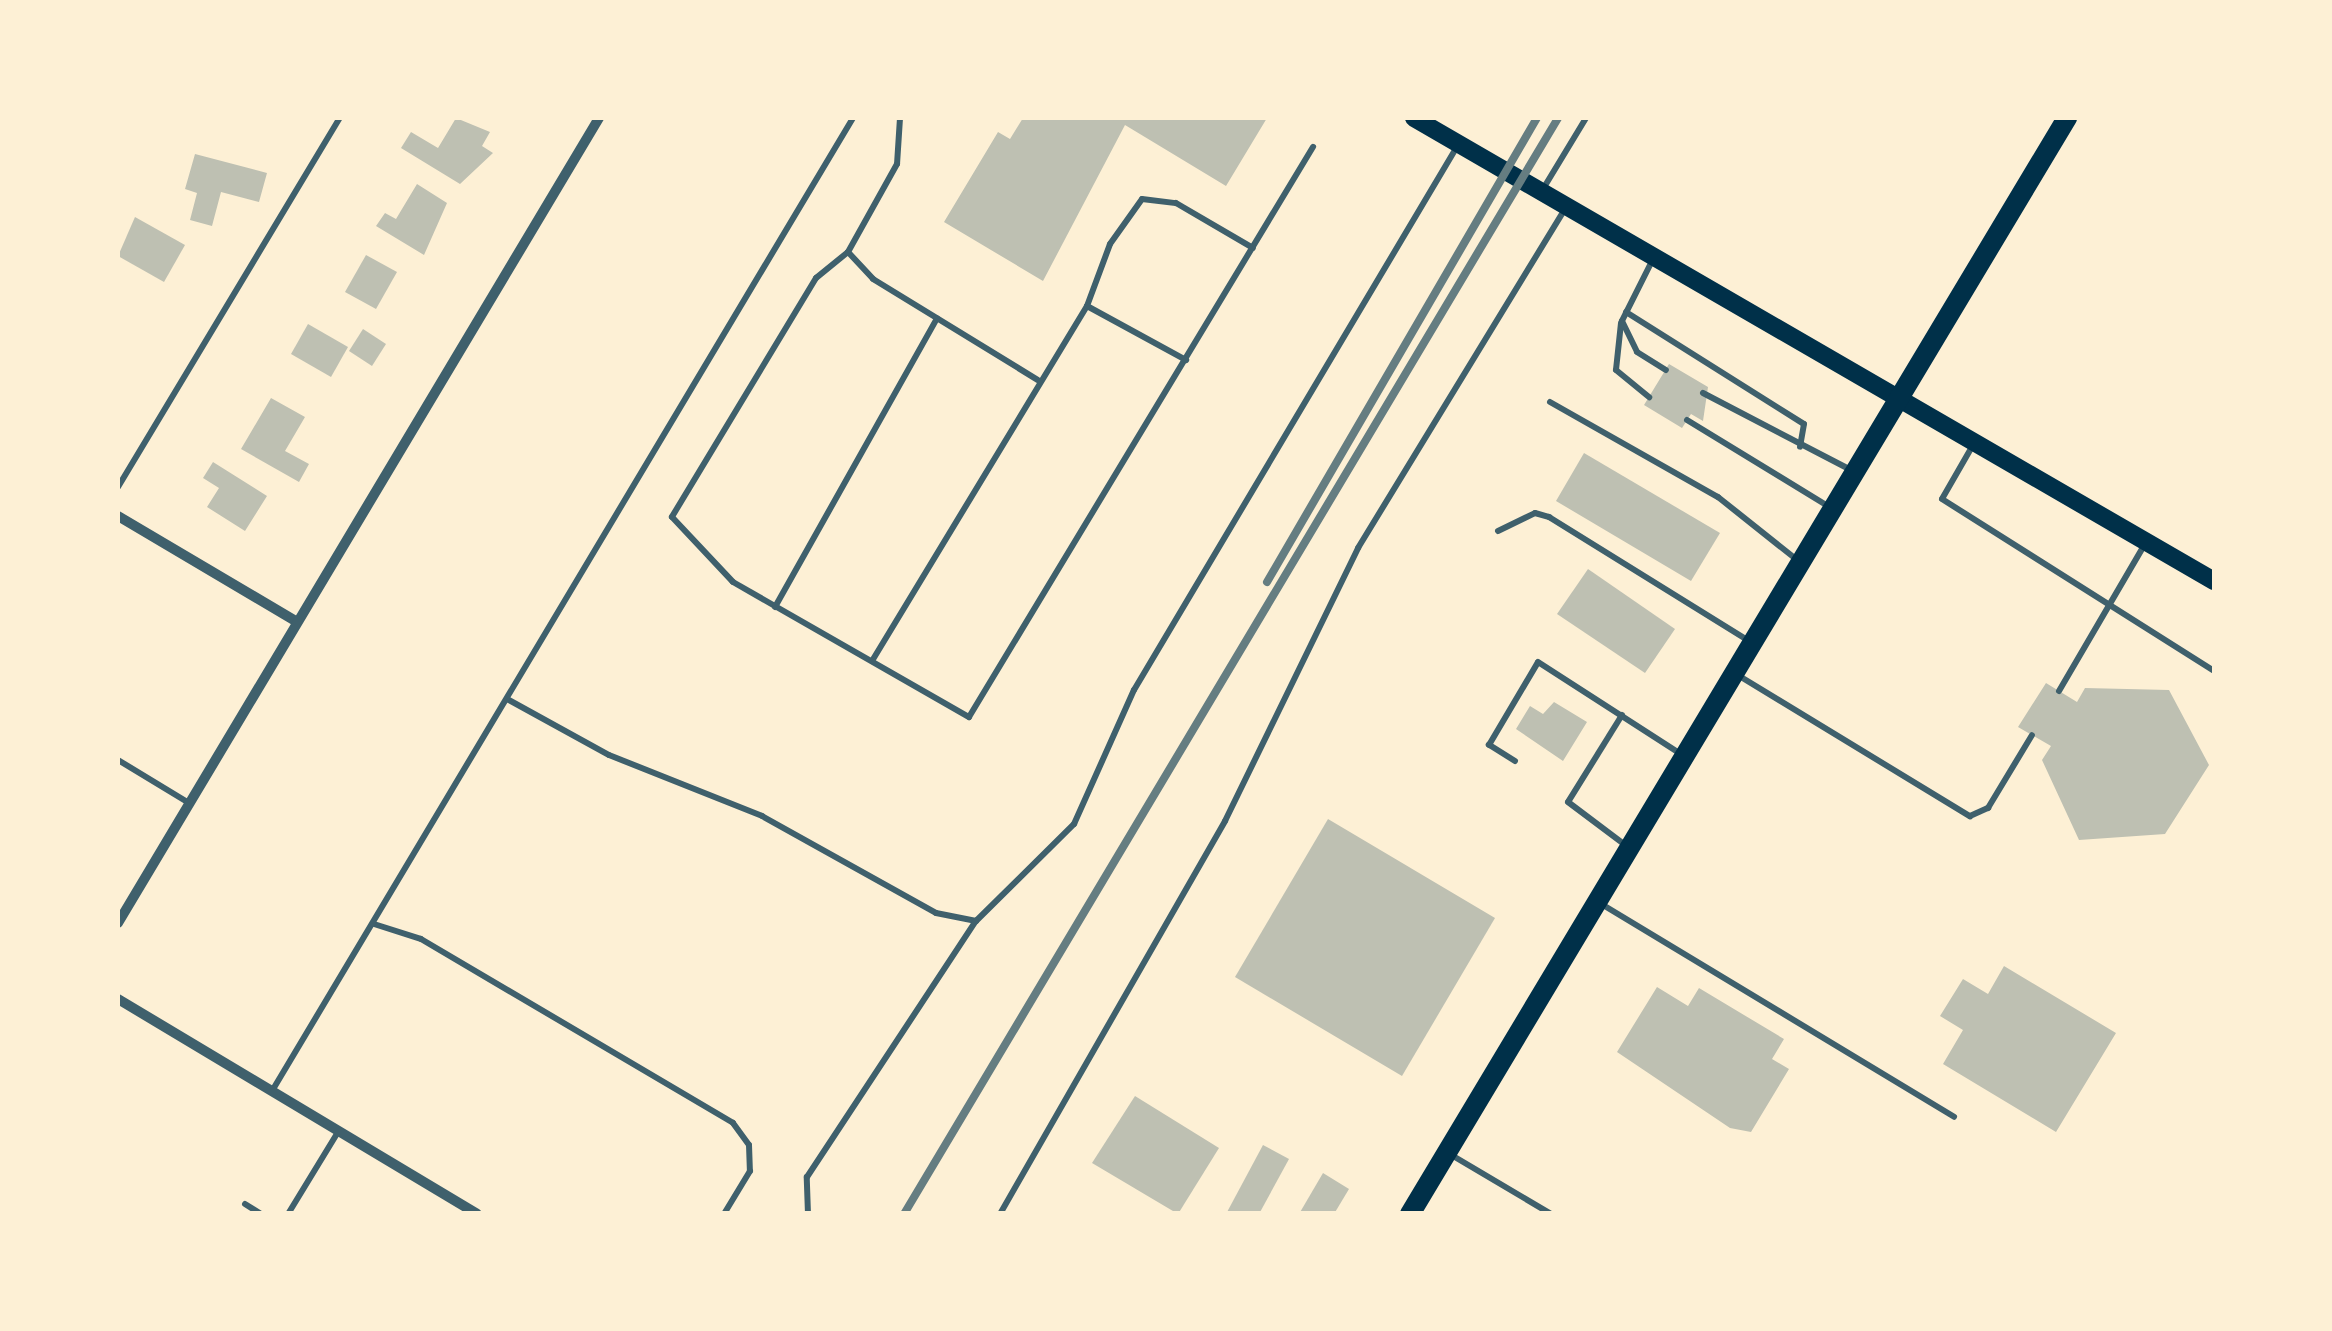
<!DOCTYPE html>
<html>
<head>
<meta charset="utf-8">
<style>
	body { margin:0 }
	#map { position:relative; width:2332px; height:1331px; overflow:hidden; background:#fdf0d5; font-family:Arial,sans-serif }
	div>[style] { position:absolute }
	.building>* { inset:0; background:#bec0b2 }
	.service>* { height:6px; margin:-3px; padding:0 3px; transform-origin:3px; border-radius:3px; background:#3f606c }
	.minor>* { height:10px; margin:-5px; padding:0 5px; transform-origin:5px; border-radius:5px; background:#3f606c }
	.secondary>* { height:18px; margin:-9px; padding:0 9px; transform-origin:9px; border-radius:9px; background:#003049 }
	.primary>* { height:20px; margin:-10px; padding:0 10px; transform-origin:10px; border-radius:10px; background:#003049 }
	.rail>* { height:8px; margin:-4px; padding:0 4px; transform-origin:4px; border-radius:4px; background:#657d81 }
	span { translate:-50% -50%; white-space:nowrap; text-align:center; line-height:1.15; -webkit-text-stroke:9px #fdf0d5; paint-order:stroke }
	.frame { position:absolute; inset:0; border:120px solid #fdf0d5; pointer-events:none }
</style>
</head>
<body>
<div id="map">
	<div class="building">
		<div style="clip-path:polygon(456px 118px,490px 132px,482px 146px,493px 153px,460px 184px,401px 148px,411px 132px,438px 148px)"></div>
		<div style="clip-path:polygon(1023px 118px,1267px 118px,1226px 186px,1125px 125px,1043px 281px,944px 222px,998px 132px,1010px 139px)"></div>
		<div style="clip-path:polygon(195px 154px,267px 173px,259px 202px,221px 192px,212px 226px,190px 220px,197px 193px,185px 189px)"></div>
		<div style="clip-path:polygon(417px 184px,447px 203px,424px 255px,376px 226px,385px 213px,396px 219px)"></div>
		<div style="clip-path:polygon(135px 217px,185px 245px,164px 282px,118px 256px)"></div>
		<div style="clip-path:polygon(366px 255px,397px 272px,376px 309px,345px 292px)"></div>
		<div style="clip-path:polygon(308px 324px,348px 347px,331px 377px,291px 354px)"></div>
		<div style="clip-path:polygon(363px 329px,386px 344px,372px 366px,349px 351px)"></div>
		<div style="clip-path:polygon(1669px 364px,1708px 387px,1703px 421px,1691px 414px,1682px 428px,1644px 405px)"></div>
		<div style="clip-path:polygon(271px 398px,305px 417px,285px 451px,309px 464px,299px 482px,241px 449px)"></div>
		<div style="clip-path:polygon(1584px 453px,1720px 533px,1691px 581px,1556px 501px)"></div>
		<div style="clip-path:polygon(213px 462px,267px 496px,245px 531px,207px 507px,219px 488px,203px 478px)"></div>
		<div style="clip-path:polygon(1588px 569px,1675px 629px,1645px 673px,1557px 614px)"></div>
		<div style="clip-path:polygon(2046px 683px,2077px 702px,2085px 688px,2169px 690px,2209px 765px,2165px 834px,2079px 840px,2042px 760px,2051px 746px,2018px 727px)"></div>
		<div style="clip-path:polygon(1554px 702px,1587px 722px,1563px 761px,1516px 729px,1530px 706px,1543px 714px)"></div>
		<div style="clip-path:polygon(1328px 819px,1495px 918px,1402px 1076px,1235px 977px)"></div>
		<div style="clip-path:polygon(2004px 966px,2116px 1033px,2056px 1132px,1943px 1064px,1963px 1030px,1940px 1016px,1963px 979px,1988px 994px)"></div>
		<div style="clip-path:polygon(1657px 987px,1688px 1006px,1699px 988px,1784px 1039px,1772px 1059px,1789px 1069px,1751px 1132px,1730px 1128px,1617px 1052px)"></div>
		<div style="clip-path:polygon(1135px 1096px,1219px 1148px,1178px 1214px,1092px 1163px)"></div>
		<div style="clip-path:polygon(1263px 1145px,1289px 1159px,1259px 1214px,1226px 1214px)"></div>
		<div style="clip-path:polygon(1323px 1173px,1349px 1189px,1334px 1214px,1299px 1214px)"></div>
	</div>
	<div class="service">
		<div style="left:900px;top:118px;width:46px;rotate:93.7deg"></div>
		<div style="left:897px;top:164px;width:101px;rotate:119.1deg"></div>
		<div style="left:848px;top:252px;width:37px;rotate:47deg"></div>
		<div style="left:873px;top:279px;width:193px;rotate:31.5deg"></div>
		<div style="left:1543px;top:189px;width:83px;rotate:-58.8deg"></div>
		<div style="left:848px;top:252px;width:41px;rotate:140.9deg"></div>
		<div style="left:816px;top:278px;width:279px;rotate:121.1deg"></div>
		<div style="left:672px;top:517px;width:89px;rotate:46.8deg"></div>
		<div style="left:733px;top:582px;width:272px;rotate:29.8deg"></div>
		<div style="left:969px;top:717px;width:666px;rotate:-58.89deg"></div>
		<div style="left:1653px;top:259px;width:69px;rotate:116.6deg"></div>
		<div style="left:1622px;top:321px;width:34px;rotate:64deg"></div>
		<div style="left:1637px;top:352px;width:34px;rotate:32deg"></div>
		<div style="left:1087px;top:306px;width:66px;rotate:-69.6deg"></div>
		<div style="left:1110px;top:244px;width:55px;rotate:-54.6deg"></div>
		<div style="left:1142px;top:199px;width:34px;rotate:7deg"></div>
		<div style="left:1176px;top:203px;width:89px;rotate:30.3deg"></div>
		<div style="left:1626px;top:312px;width:210px;rotate:32.2deg"></div>
		<div style="left:1804px;top:424px;width:23px;rotate:100deg"></div>
		<div style="left:1621px;top:323px;width:47px;rotate:96.1deg"></div>
		<div style="left:1616px;top:370px;width:43px;rotate:39.3deg"></div>
		<div style="left:1703px;top:393px;width:169px;rotate:27.5deg"></div>
		<div style="left:1550px;top:402px;width:193px;rotate:29.5deg"></div>
		<div style="left:1718px;top:497px;width:100px;rotate:38.5deg"></div>
		<div style="left:1687px;top:420px;width:165px;rotate:31.4deg"></div>
		<div style="left:1973px;top:445px;width:62px;rotate:119.9deg"></div>
		<div style="left:1942px;top:499px;width:322px;rotate:32.3deg"></div>
		<div style="left:118px;top:487px;width:431px;rotate:-59deg"></div>
		<div style="left:1498px;top:531px;width:41px;rotate:-25.9deg"></div>
		<div style="left:1535px;top:513px;width:15px;rotate:16deg"></div>
		<div style="left:1549px;top:517px;width:233px;rotate:31.8deg"></div>
		<div style="left:775px;top:607px;width:331px;rotate:-60.7deg"></div>
		<div style="left:872px;top:661px;width:415px;rotate:-58.8deg"></div>
		<div style="left:1087px;top:306px;width:113px;rotate:28.6deg"></div>
		<div style="left:1736px;top:674px;width:274px;rotate:31.3deg"></div>
		<div style="left:1970px;top:816px;width:20px;rotate:-24deg"></div>
		<div style="left:1988px;top:808px;width:85px;rotate:-58.9deg"></div>
		<div style="left:2059px;top:691px;width:173px;rotate:-59.7deg"></div>
		<div style="left:507px;top:699px;width:116px;rotate:28.8deg"></div>
		<div style="left:609px;top:755px;width:165px;rotate:21.7deg"></div>
		<div style="left:762px;top:816px;width:199px;rotate:29.1deg"></div>
		<div style="left:936px;top:913px;width:41px;rotate:11.3deg"></div>
		<div style="left:976px;top:921px;width:138px;rotate:-44.7deg"></div>
		<div style="left:1074px;top:824px;width:147px;rotate:-65.9deg"></div>
		<div style="left:1134px;top:690px;width:634px;rotate:-59.27deg"></div>
		<div style="left:1622px;top:715px;width:102px;rotate:121.8deg"></div>
		<div style="left:1568px;top:802px;width:71px;rotate:37deg"></div>
		<div style="left:118px;top:760px;width:83px;rotate:31.2deg"></div>
		<div style="left:1515px;top:761px;width:31px;rotate:-148deg"></div>
		<div style="left:1489px;top:745px;width:96px;rotate:-59.4deg"></div>
		<div style="left:1538px;top:662px;width:168px;rotate:32.8deg"></div>
		<div style="left:1603px;top:905px;width:410px;rotate:31.1deg"></div>
		<div style="left:374px;top:924px;width:49px;rotate:17.7deg"></div>
		<div style="left:421px;top:939px;width:362px;rotate:30.5deg"></div>
		<div style="left:733px;top:1123px;width:27px;rotate:54deg"></div>
		<div style="left:749px;top:1145px;width:26px;rotate:88deg"></div>
		<div style="left:750px;top:1171px;width:50px;rotate:121.2deg"></div>
		<div style="left:272px;top:1091px;width:1133px;rotate:-59.16deg"></div>
		<div style="left:1448px;top:1153px;width:120px;rotate:30.6deg"></div>
		<div style="left:245px;top:1204px;width:19px;rotate:32deg"></div>
		<div style="left:288px;top:1214px;width:96px;rotate:-58.6deg"></div>
		<div style="left:808px;top:1214px;width:37px;rotate:-92deg"></div>
		<div style="left:807px;top:1177px;width:307px;rotate:-56.6deg"></div>
		<div style="left:1000px;top:1214px;width:453px;rotate:-60.2deg"></div>
		<div style="left:1225px;top:821px;width:304px;rotate:-64deg"></div>
		<div style="left:1358px;top:548px;width:397px;rotate:-58.6deg"></div>
	</div>
	<div class="minor">
		<div style="left:118px;top:516px;width:208px;rotate:30.6deg"></div>
		<div style="left:118px;top:923px;width:938px;rotate:-59.14deg"></div>
		<div style="left:118px;top:999px;width:418px;rotate:30.9deg"></div>
	</div>
	<div class="secondary">
		<div style="left:1414px;top:118px;width:924px;rotate:30.06deg"></div>
	</div>
	<div class="primary">
		<div style="left:1410px;top:1214px;width:1278px;rotate:-59.06deg"></div>
	</div>
	<div class="rail">
		<div style="left:1267px;top:582px;width:537px;rotate:-59.81deg"></div>
		<div style="left:904px;top:1214px;width:1276px;rotate:-59.17deg"></div>
	</div>
	<div class="frame"></div>
</div>
</body>
</html>
